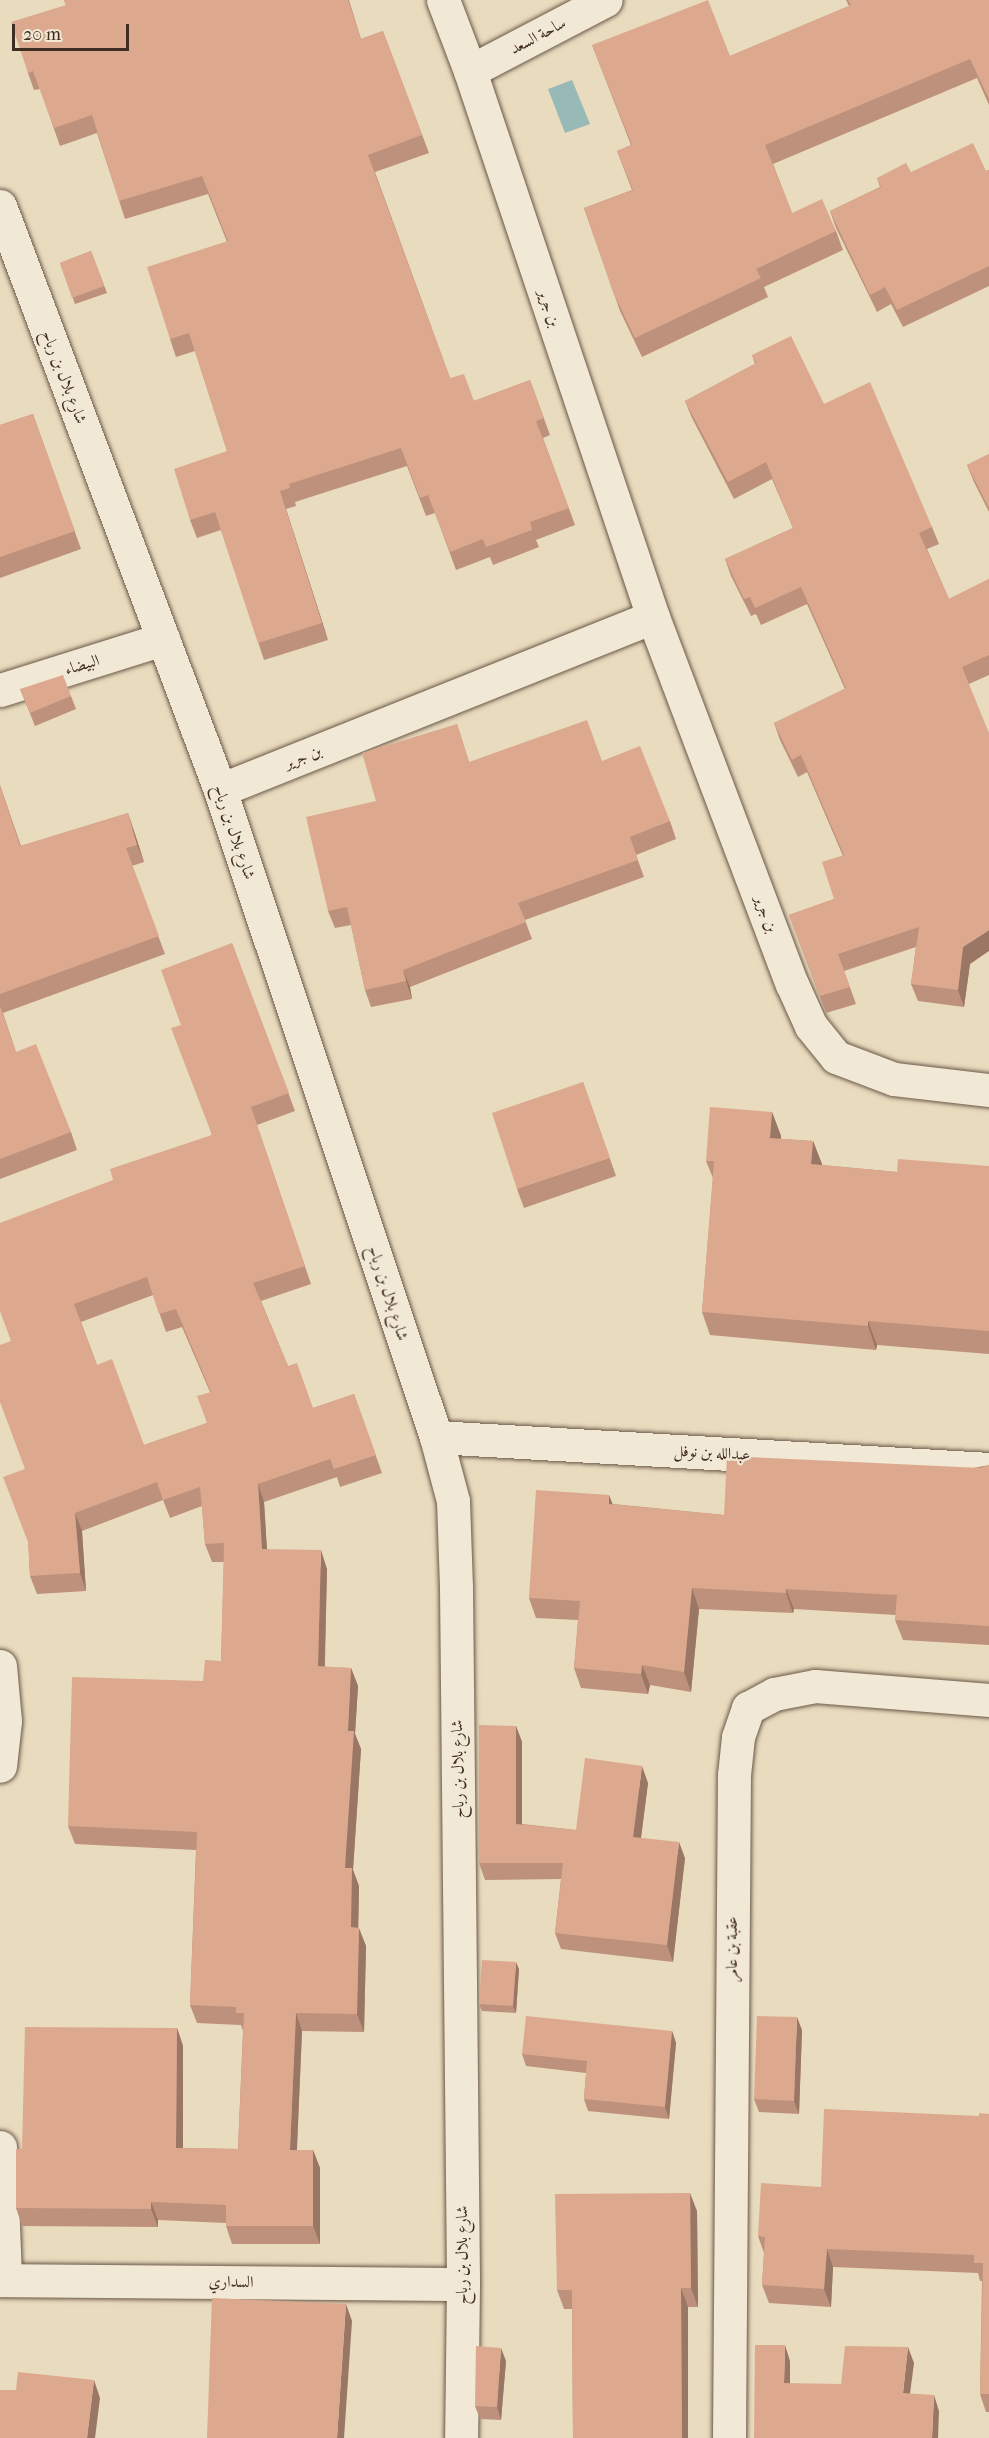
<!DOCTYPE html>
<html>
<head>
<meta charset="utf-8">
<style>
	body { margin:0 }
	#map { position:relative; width:989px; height:2438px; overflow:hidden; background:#e9dbbe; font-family:"IM FELL French Canon",Amiri,serif }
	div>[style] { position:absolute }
	.water>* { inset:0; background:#98bab6 }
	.roads { filter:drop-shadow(0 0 2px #6a5848) drop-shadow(0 0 2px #6a5848) }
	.minor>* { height:33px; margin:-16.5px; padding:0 16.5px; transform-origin:16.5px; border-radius:16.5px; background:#f1e8d5 }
	.tertiary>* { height:33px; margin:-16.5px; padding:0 16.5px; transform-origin:16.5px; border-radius:16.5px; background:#f1e8d5 }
	.wall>* { inset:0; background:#bd917b }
	.shaded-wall>* { inset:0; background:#9a7664 }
	.building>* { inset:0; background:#dca98f }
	span { translate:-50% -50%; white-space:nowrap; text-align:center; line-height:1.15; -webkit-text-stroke:4.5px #f1e8d5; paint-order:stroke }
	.street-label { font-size:16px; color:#402c20 }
	.scale { position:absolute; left:12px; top:24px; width:117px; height:27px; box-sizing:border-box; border:3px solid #402c20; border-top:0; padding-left:8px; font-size:18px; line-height:21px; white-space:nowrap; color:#402c20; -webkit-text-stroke:4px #f1e8d5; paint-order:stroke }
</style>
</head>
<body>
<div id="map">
	<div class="water">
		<div style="clip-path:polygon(572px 80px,590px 124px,565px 133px,548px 89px)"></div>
	</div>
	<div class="roads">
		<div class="minor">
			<div style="left:443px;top:0;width:76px;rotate:69.2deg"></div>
			<div style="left:470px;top:71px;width:576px;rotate:71.47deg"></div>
			<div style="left:653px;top:617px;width:392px;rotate:69.3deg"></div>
			<div style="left:792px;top:984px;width:46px;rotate:65.7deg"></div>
			<div style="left:811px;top:1026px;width:40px;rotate:51deg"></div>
			<div style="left:836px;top:1057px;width:62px;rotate:20.8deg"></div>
			<div style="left:894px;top:1079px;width:96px;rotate:6.6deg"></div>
			<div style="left:470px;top:71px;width:153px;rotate:-27.6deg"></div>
			<div style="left:0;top:690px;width:171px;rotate:-17.4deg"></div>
			<div style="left:220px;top:790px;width:466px;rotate:-21.8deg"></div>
			<div style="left:436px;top:1437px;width:554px;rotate:3.31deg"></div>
			<div style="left:0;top:1666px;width:55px;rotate:84.8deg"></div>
			<div style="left:5px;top:1721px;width:45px;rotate:96.3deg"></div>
			<div style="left:0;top:2147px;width:133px;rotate:87.8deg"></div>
			<div style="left:0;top:2280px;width:463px;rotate:0.5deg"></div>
			<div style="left:729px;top:2438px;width:663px;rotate:-89.57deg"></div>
			<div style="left:734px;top:1775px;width:38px;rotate:-84deg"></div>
			<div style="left:738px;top:1737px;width:31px;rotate:-71deg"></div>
			<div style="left:748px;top:1708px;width:30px;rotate:-28deg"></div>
			<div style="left:774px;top:1694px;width:42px;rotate:-11deg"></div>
			<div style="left:815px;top:1686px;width:175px;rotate:4.6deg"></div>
		</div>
		<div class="tertiary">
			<div style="left:0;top:206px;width:624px;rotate:69.36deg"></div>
			<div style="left:220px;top:790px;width:682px;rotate:71.54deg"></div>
			<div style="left:436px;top:1437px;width:66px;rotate:75.1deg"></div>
			<div style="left:453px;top:1501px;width:86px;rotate:88deg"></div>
			<div style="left:456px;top:1587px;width:697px;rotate:89.42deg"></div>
			<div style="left:463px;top:2284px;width:154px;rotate:90.7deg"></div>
		</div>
	</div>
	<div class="wall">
		<div style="clip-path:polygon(64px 0,349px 0,361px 39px,383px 31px,429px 153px,375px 172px,450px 378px,474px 401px,530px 380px,550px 435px,543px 438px,575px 525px,536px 540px,539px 547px,493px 565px,490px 557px,456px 570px,435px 513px,426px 516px,407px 466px,295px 502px,296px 506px,286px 509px,328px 640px,264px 660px,221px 530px,197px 538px,190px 520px,227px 451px,195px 351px,176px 357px,170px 339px,227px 242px,208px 194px,125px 219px,97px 133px,60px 146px,40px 89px,34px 90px,28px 73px,66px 5px)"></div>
		<div style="clip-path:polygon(846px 0,989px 0,989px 105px,977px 78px,773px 164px,792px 213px,836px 231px,843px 250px,764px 287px,768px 297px,642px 357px,620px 311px,584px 208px,632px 190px,617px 151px,631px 145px,592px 45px,730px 56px,849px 6px)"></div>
		<div style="clip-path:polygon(989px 170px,989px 286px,903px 327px,891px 304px,877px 312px,836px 228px,830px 211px,880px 187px,877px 178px,911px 172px,986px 171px)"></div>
		<div style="clip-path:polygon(91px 251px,107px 293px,75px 304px,60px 263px)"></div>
		<div style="clip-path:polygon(752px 355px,824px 404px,932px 527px,939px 544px,927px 549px,949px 599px,989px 579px,989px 675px,969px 684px,970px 964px,964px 1007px,918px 1001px,911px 984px,916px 947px,844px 971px,856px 1004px,826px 1013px,789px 915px,834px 899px,843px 856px,807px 772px,798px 777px,780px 740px,774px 723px,845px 689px,807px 604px,761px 625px,756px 614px,751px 616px,731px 576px,725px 559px,793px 528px,772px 479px,734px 499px,692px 418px,685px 401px,755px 364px)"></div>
		<div style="clip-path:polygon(33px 414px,81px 549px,0 578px,0 425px)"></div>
		<div style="clip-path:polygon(989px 454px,989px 512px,974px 482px,967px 465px)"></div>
		<div style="clip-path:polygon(20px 689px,71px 696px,76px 709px,35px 726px)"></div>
		<div style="clip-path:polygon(457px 724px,469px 762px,602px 761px,670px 821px,676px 839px,636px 855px,644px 877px,525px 920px,532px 939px,410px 987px,412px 999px,371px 1007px,365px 990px,351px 925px,335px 928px,328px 911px,376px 801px)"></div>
		<div style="clip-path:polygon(0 785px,21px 846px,128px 813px,144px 862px,132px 866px,165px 954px,3px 1013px,16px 1052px,71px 1132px,77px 1150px,0 1179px)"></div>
		<div style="clip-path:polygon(evenodd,232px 943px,295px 1111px,257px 1125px,311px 1284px,261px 1301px,288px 1366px,313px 1408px,354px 1394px,382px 1473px,340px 1487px,337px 1477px,264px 1502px,267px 1549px,327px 1569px,325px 1667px,351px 1668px,358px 1686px,355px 1734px,361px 1749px,353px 1870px,359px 1886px,358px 1928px,366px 1946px,364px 2032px,302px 2031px,297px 2150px,313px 2150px,320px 2168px,320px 2244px,232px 2244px,226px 2226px,226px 2223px,158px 2220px,158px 2227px,22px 2226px,16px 2208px,22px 2149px,177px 2028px,183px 2046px,183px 2148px,238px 2149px,243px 2031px,241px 2025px,197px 2023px,190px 2005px,196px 1850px,75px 1844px,68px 1826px,203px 1681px,221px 1661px,224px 1562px,212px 1562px,205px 1544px,202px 1506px,170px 1518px,163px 1500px,82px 1531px,86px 1591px,37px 1594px,30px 1576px,25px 1469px,11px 1341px,113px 1180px,212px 1135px,181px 1025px,232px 943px,153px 1295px,166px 1332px,182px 1327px,210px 1392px,207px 1423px,144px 1445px,97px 1365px,81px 1322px,153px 1295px)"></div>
		<div style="clip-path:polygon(583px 1082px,616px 1176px,524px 1208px,517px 1189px)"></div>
		<div style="clip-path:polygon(772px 1112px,781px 1136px,781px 1139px,813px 1141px,822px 1165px,897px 1172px,989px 1166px,989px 1354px,877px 1345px,876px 1350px,710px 1335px,702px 1312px,713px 1178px,706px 1161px)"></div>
		<div style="clip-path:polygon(989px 1465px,989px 1645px,903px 1640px,895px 1620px,896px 1615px,794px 1609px,793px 1613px,699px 1609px,691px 1692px,650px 1685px,648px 1694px,581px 1688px,574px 1668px,578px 1620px,536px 1618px,529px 1598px,613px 1504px,724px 1515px)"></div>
		<div style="clip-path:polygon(516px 1726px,522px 1742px,522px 1824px,576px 1830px,648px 1783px,641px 1838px,685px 1858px,673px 1962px,561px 1949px,555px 1933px,561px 1879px,485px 1880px,479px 1863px)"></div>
		<div style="clip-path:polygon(519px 1969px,516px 2013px,482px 2011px,479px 2004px)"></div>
		<div style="clip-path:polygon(802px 2030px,799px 2114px,759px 2112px,754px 2099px)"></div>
		<div style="clip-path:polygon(672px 2031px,676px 2043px,669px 2119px,588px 2111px,584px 2099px,586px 2073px,526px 2066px,522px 2054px)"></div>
		<div style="clip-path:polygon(989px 2114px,989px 2412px,986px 2412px,980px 2394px,982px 2281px,980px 2281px,978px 2273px,833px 2267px,831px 2307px,769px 2303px,762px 2285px,764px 2253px,758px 2236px,821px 2187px,979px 2116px)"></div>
		<div style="clip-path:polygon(697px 2211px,698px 2307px,688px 2307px,688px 2438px,573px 2438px,572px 2309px,564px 2309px,557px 2290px)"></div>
		<div style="clip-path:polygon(506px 2361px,501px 2420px,480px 2419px,475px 2406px)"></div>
	</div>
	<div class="shaded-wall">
		<div style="clip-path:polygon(280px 491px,286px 509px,328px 640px,322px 623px)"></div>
		<div style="clip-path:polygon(128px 813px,134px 831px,144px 862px,137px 845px)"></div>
		<div style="clip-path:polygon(989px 930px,989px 951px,970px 964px,964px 1007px,958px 990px,963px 947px)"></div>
		<div style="clip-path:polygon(403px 970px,410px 987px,412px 999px,406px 981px)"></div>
		<div style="clip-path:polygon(772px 1112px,781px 1136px,779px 1161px,770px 1138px)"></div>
		<div style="clip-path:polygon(813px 1141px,822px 1164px,820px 1188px,811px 1164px)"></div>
		<div style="clip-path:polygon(868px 1321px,877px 1345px,876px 1350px,868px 1326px)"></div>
		<div style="clip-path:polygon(258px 1484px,264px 1502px,268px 1567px,262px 1549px)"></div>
		<div style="clip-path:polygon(609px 1495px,617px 1515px,609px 1504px)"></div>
		<div style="clip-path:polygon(75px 1513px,82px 1531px,86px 1591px,80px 1573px)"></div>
		<div style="clip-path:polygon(321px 1550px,327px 1569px,324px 1684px,318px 1666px)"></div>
		<div style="clip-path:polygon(692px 1588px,699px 1609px,691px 1692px,684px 1672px)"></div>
		<div style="clip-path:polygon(786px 1589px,794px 1609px,793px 1613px,786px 1593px)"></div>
		<div style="clip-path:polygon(642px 1665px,650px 1685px,648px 1694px,641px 1674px)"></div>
		<div style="clip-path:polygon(351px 1668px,358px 1686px,355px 1734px,361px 1749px,353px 1870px,359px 1886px,358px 1945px,351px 1927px,345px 1868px,348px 1731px)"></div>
		<div style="clip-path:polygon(516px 1726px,522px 1742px,522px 1840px,516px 1824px)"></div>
		<div style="clip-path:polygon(642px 1766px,648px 1783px,639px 1853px,633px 1837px)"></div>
		<div style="clip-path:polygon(679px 1842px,685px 1858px,673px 1962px,667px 1945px)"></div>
		<div style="clip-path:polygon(359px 1928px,366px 1946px,364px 2032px,357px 2014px)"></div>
		<div style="clip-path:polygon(516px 1962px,519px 1969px,516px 2013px,513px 2006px)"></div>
		<div style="clip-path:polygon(296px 2013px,302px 2031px,296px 2168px,290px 2150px)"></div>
		<div style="clip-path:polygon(797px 2017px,802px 2030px,799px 2114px,794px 2101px)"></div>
		<div style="clip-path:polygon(177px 2028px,183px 2046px,183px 2166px,176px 2148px)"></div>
		<div style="clip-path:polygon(672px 2031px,676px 2043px,669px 2119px,665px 2107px)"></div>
		<div style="clip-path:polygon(313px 2150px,320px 2168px,320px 2244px,313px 2226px)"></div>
		<div style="clip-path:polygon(690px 2193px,697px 2211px,698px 2307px,691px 2288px)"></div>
		<div style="clip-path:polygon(151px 2202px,158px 2220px,158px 2227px,151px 2209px)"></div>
		<div style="clip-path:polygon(827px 2249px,833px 2267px,831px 2307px,824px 2289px)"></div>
		<div style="clip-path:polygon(681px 2288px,688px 2307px,688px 2438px,682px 2438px)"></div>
		<div style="clip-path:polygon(346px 2304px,352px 2321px,344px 2438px,337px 2438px)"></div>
		<div style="clip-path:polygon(785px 2345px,790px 2361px,790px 2399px,784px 2383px)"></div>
		<div style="clip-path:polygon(908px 2347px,914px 2363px,908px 2409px,903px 2393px)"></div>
		<div style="clip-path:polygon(501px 2348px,506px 2361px,501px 2420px,497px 2407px)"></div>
		<div style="clip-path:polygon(94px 2380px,100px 2398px,95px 2438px,87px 2438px)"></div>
		<div style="clip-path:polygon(934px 2395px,939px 2411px,938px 2438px,932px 2438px)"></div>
	</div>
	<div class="building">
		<div style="clip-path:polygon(64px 0,348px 0,361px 39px,383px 31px,422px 135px,368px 155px,450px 378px,464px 374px,474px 401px,530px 380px,544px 418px,536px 421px,569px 508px,530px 522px,532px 530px,486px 547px,483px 539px,450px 552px,428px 495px,420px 498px,401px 448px,289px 484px,290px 488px,280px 491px,322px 623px,258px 643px,215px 512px,190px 520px,174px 469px,227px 451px,189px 333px,170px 339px,147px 267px,228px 241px,202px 176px,119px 201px,92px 115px,54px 128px,33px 71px,28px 73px,11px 22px,66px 5px)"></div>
		<div style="clip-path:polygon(708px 0,730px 56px,851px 5px,848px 0,989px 0,989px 99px,970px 59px,765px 145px,792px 213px,822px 199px,836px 231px,756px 269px,761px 278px,635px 338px,613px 292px,584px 208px,633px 190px,617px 151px,632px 145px,592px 45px)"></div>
		<div style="clip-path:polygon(973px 143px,986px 171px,989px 170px,989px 266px,897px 310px,885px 287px,870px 295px,830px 211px,881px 187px,877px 178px,906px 163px,911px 172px)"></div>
		<div style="clip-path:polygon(91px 251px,104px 286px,72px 298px,60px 263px)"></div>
		<div style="clip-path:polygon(791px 336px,824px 404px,870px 382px,932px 527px,919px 533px,949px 599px,989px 579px,989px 655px,962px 667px,989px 733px,989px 930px,963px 947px,958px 990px,911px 984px,919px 927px,838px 954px,850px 987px,820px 996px,789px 915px,834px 899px,822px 862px,844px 855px,801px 755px,792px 760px,774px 723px,846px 688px,801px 587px,755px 608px,750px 597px,744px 599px,725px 559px,793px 528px,766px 462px,728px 482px,685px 401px,756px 363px,752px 355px)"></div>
		<div style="clip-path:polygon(33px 414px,75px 531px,0 557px,0 425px)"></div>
		<div style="clip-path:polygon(989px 454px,989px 508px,967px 465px)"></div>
		<div style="clip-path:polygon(63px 675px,71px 696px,30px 713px,20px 689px)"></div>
		<div style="clip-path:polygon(587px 720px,602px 761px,640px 746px,670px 821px,630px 837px,638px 860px,518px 903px,526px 922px,403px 970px,406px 981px,365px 990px,347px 907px,328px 911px,306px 817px,376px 801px,362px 753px,457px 724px,469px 762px)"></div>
		<div style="clip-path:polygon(0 786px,20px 846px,128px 813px,137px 845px,126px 848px,159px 936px,0 994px)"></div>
		<div style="clip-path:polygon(evenodd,232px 943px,289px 1093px,251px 1107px,305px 1266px,253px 1283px,288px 1366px,297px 1363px,313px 1408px,354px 1394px,376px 1455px,334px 1469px,330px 1459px,258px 1484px,262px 1549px,321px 1550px,318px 1666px,351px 1668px,348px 1731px,354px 1731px,345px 1868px,352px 1868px,351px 1927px,359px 1928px,357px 2014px,296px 2013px,290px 2150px,313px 2150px,313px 2226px,226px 2226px,226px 2205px,151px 2202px,151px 2209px,16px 2208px,16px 2149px,22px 2149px,25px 2027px,177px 2028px,176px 2148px,238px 2149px,244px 2013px,236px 2013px,236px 2007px,190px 2005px,197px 1832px,68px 1826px,72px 1677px,203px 1681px,205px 1660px,221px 1661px,224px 1543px,205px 1544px,200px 1487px,163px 1500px,157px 1482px,75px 1513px,80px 1573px,30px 1576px,28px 1542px,3px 1477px,25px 1469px,0 1402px,0 1345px,11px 1341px,0 1311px,0 1223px,113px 1180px,110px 1169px,212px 1135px,171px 1028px,181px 1025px,161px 970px,232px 943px,147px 1277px,159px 1314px,176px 1309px,211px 1392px,197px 1396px,207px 1423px,144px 1445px,112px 1359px,97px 1365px,74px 1304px,147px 1277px)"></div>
		<div style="clip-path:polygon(0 1006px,16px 1052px,36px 1044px,71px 1132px,0 1159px)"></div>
		<div style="clip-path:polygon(583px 1082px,610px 1158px,517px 1189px,492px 1113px)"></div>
		<div style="clip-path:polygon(710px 1107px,772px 1112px,770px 1138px,813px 1141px,811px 1164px,897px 1172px,898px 1159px,989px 1166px,989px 1331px,868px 1321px,868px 1326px,702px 1312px,714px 1161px,706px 1161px)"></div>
		<div style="clip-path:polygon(727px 1456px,981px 1468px,989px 1465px,989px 1626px,895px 1620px,897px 1595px,786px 1589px,786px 1593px,692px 1588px,684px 1672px,642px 1665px,641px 1674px,574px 1668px,580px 1601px,529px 1598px,536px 1490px,609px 1495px,609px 1504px,724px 1515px)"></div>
		<div style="clip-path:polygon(479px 1725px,516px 1726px,516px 1824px,576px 1830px,585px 1758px,642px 1766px,633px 1837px,679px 1842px,667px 1945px,555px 1933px,563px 1863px,479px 1863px)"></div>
		<div style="clip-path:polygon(482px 1960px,516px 1962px,513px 2006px,479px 2004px)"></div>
		<div style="clip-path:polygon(526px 2016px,672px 2031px,665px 2107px,584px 2099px,587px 2061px,522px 2054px)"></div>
		<div style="clip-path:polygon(757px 2016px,797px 2017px,794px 2101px,754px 2099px)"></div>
		<div style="clip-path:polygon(824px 2109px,979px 2116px,979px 2113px,989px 2114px,989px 2394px,980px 2394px,983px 2263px,974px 2263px,974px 2255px,827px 2249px,824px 2289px,762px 2285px,765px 2237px,758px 2236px,761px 2183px,821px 2187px)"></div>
		<div style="clip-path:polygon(690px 2193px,691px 2288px,681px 2288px,682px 2438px,573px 2438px,572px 2290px,557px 2290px,555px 2194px)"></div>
		<div style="clip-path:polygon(212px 2298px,346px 2304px,337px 2438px,207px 2438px)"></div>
		<div style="clip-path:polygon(755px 2345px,785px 2345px,784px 2383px,841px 2384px,845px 2346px,908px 2347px,903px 2393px,934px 2395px,932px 2438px,754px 2438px)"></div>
		<div style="clip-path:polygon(476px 2346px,501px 2348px,497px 2407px,475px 2406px)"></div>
		<div style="clip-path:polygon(18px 2372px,94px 2380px,87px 2438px,0 2438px,0 2390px,16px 2390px)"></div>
	</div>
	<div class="street-label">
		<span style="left:538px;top:36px;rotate:-28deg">ساحة السعد</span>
		<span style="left:549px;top:308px;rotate:71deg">بن جرير</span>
		<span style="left:64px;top:377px;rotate:69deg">شارع بلال بن رباح</span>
		<span style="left:82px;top:665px;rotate:-17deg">البيضاء</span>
		<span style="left:303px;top:757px;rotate:-22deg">بن جرير</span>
		<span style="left:234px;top:832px;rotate:71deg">شارع بلال بن رباح</span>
		<span style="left:766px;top:914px;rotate:69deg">بن جرير</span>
		<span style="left:388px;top:1293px;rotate:72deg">شارع بلال بن رباح</span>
		<span style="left:712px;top:1453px;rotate:3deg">عبدالله بن نوفل</span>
		<span style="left:458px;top:1769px;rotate:-91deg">شارع بلال بن رباح</span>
		<span style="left:732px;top:1949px;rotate:-90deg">عقبة بن عامر</span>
		<span style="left:462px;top:2255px;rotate:-90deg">شارع بلال بن رباح</span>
		<span style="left:231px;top:2282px;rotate:1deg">السداري</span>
	</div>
	<div class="scale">20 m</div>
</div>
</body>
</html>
